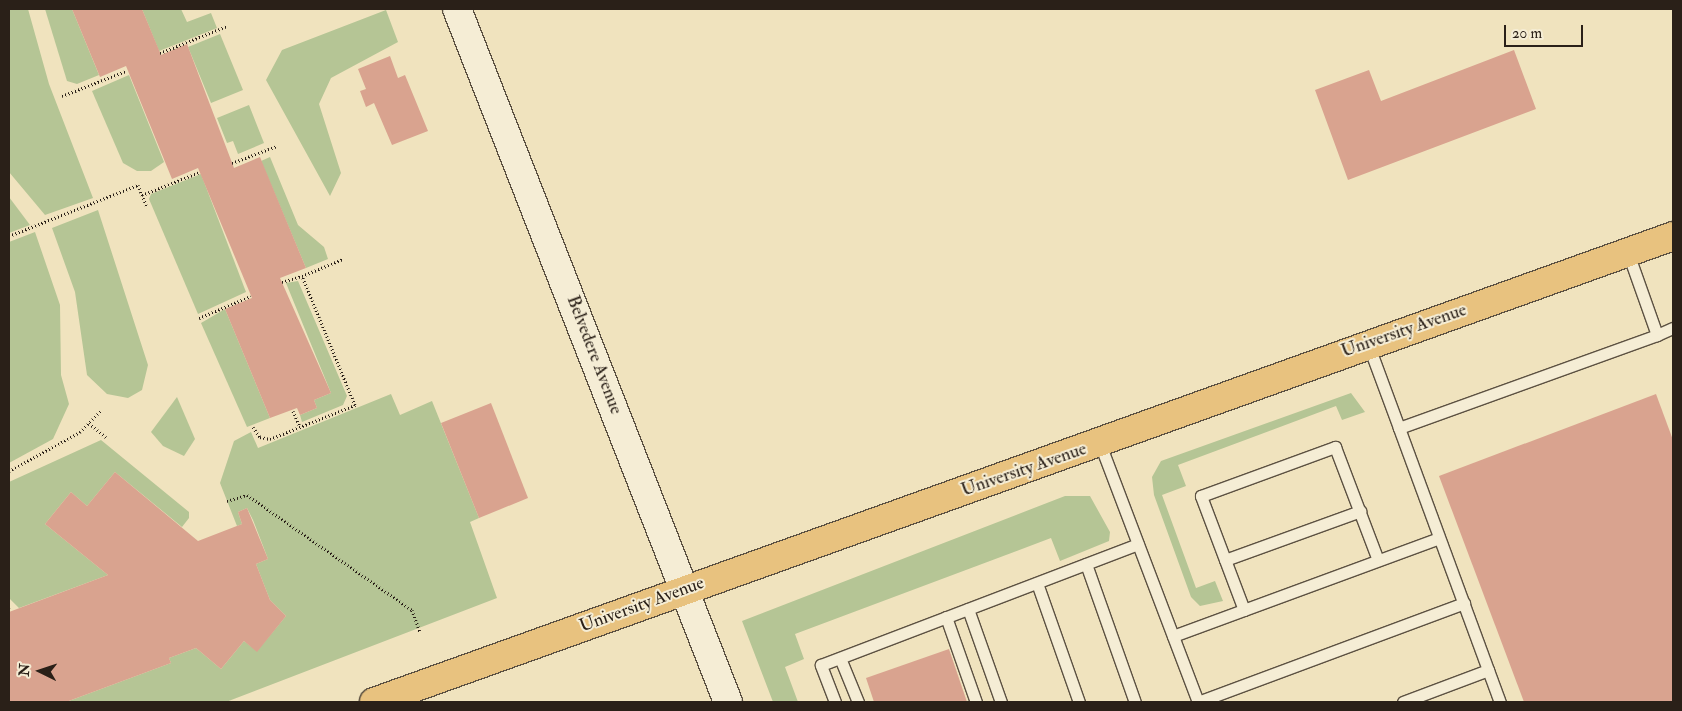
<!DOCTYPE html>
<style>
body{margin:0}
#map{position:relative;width:1682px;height:711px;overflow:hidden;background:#f0e3be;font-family:"IM FELL Double Pica",serif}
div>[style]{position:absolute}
.green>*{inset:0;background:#b5c595}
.building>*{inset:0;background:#d9a38f}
.path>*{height:3px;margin-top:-1.5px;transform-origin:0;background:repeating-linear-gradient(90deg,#2a2018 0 1px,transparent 0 3.5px)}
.roads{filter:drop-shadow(1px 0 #5c5142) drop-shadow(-1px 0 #5c5142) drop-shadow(0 1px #5c5142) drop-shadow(0 -1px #5c5142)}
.service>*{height:11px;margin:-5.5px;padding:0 5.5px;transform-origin:5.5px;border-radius:5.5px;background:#f5edd5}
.secondary>*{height:28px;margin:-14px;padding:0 14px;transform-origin:14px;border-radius:14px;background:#f5edd5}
.primary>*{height:28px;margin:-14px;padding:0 14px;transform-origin:14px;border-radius:14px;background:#e8c27f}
span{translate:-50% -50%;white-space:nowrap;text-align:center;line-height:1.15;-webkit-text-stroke:4px #f5edd5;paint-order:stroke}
.street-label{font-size:18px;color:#2a2018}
.frame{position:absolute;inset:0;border:10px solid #2a2018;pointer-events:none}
.north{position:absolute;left:15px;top:646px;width:50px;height:50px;-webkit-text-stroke:4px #f5edd5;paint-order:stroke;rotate:274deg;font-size:14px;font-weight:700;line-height:20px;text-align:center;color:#2a2018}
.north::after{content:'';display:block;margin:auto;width:18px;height:22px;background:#2a2018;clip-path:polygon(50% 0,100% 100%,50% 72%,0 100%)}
.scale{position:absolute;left:1504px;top:25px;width:79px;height:22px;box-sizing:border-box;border:2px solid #2a2018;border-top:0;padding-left:6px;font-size:15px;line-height:18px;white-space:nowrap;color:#2a2018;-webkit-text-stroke:4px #f5edd5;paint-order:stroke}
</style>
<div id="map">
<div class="green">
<div style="clip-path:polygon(9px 9px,28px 9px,49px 84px,93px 198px,45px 215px,9px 172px)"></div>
<div style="clip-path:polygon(45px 9px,72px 9px,99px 75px,77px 84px,67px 81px)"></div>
<div style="clip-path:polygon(142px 9px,181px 9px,187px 22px,211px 13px,217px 28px,159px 51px)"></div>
<div style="clip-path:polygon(386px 10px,398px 42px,331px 78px,319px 104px,341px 173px,330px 196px,266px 80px,282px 50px)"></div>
<div style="clip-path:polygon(220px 34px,243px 90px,211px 103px,188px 47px)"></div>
<div style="clip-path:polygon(129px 75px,164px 162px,151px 171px,137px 171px,123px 163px,92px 91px)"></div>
<div style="clip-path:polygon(249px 105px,264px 143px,238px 154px,233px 141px,227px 143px,217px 118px)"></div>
<div style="clip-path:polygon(270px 157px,298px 225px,324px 247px,328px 259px,306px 268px,261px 161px)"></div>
<div style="clip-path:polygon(201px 174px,246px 292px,198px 314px,149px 199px,151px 194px)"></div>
<div style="clip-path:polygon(9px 197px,30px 225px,9px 233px)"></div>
<div style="clip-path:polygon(98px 210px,148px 365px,142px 390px,128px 398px,107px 394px,87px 375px,75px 292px,52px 228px)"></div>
<div style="clip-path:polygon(35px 232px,60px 305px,61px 375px,69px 404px,53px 439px,9px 463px,9px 242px)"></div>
<div style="clip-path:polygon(298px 281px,347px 396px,343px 405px,302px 422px,300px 415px,317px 408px,314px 400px,331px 393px,286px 283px)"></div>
<div style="clip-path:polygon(225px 309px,270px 418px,247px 427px,201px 323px)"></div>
<div style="clip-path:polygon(1351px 393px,1365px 412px,1342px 420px,1336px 406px,1178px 465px,1186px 486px,1162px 495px,1196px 588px,1215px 581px,1223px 601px,1200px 606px,1191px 597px,1154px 495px,1152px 477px,1161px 461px)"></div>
<div style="clip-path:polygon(391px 394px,400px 415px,432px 401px,479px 518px,470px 522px,497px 598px,226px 702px,66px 702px,171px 663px,169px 658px,196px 648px,221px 669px,244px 641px,257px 651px,286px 616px,270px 600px,256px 564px,268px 559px,253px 520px,247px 508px,238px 512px,242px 524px,237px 526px,220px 483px,234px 441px,251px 432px,258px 448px)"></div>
<div style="clip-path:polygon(177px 397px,195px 439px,184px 456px,163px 446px,151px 432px)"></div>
<div style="clip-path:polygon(101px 440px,189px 512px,189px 518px,182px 527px,115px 472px,87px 506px,71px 492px,45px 524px,108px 575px,19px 608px,9px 598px,9px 482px)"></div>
<div style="clip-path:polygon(1065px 496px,1090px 496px,1110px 532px,1109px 541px,1060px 561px,1051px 538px,795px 634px,804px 659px,785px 667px,798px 702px,773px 702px,742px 621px)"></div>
</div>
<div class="building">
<div style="clip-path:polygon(72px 9px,142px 9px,161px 55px,187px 44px,234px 168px,260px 157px,306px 268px,280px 278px,331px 393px,314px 400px,317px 408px,300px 415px,297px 408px,270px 418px,225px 309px,252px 298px,198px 168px,172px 179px,126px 66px,100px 77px)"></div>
<div style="clip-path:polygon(1514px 50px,1536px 109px,1348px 180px,1315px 90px,1369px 70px,1381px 101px)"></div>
<div style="clip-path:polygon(390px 56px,398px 78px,405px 75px,428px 131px,392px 145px,374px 103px,366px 107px,360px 91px,366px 89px,358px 69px)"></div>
<div style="clip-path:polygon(1656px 394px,1673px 440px,1673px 702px,1524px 702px,1439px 476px)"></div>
<div style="clip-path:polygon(491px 403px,528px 498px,479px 518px,441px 423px)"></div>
<div style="clip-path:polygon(115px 472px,198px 541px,242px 524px,238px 512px,247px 508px,268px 559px,256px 564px,270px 600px,286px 616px,257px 652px,244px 641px,221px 669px,196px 648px,169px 658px,171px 663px,66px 702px,9px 702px,9px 612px,108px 575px,45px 524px,71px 492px,87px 506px)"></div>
<div style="clip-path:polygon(949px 649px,967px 702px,874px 702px,866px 678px)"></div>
</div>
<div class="path">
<div style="left:160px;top:53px;width:72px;rotate:-21.9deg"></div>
<div style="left:62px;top:96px;width:69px;rotate:-21.3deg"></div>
<div style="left:232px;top:163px;width:48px;rotate:-20.7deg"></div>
<div style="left:142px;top:195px;width:62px;rotate:-21.6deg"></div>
<div style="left:9px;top:236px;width:139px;rotate:-21.6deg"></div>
<div style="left:138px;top:185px;width:24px;rotate:68deg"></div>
<div style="left:282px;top:282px;width:21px;rotate:-17deg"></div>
<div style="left:199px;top:318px;width:56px;rotate:-22.9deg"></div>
<div style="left:293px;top:411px;width:17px;rotate:66deg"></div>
<div style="left:89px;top:423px;width:23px;rotate:40deg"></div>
<div style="left:253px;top:427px;width:12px;rotate:55deg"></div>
<div style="left:260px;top:437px;width:10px;rotate:11deg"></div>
<div style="left:270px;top:439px;width:92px;rotate:-21.8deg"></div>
<div style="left:355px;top:405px;width:139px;rotate:-112.3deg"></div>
<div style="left:302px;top:276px;width:44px;rotate:-22.5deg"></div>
<div style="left:9px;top:471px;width:81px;rotate:-28.8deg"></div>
<div style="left:80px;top:432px;width:30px;rotate:-46deg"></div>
<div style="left:227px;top:501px;width:21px;rotate:-17deg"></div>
<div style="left:247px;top:495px;width:201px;rotate:34.9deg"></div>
<div style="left:412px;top:610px;width:23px;rotate:70deg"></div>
<div style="left:9px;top:609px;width:3px;rotate:45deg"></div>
</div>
<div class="roads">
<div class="service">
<div style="left:1657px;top:335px;width:17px;rotate:-24deg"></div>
<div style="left:1368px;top:344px;width:90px;rotate:69.7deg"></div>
<div style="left:1399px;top:428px;width:274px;rotate:-19.8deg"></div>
<div style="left:1657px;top:335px;width:87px;rotate:-109.5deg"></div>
<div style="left:1399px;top:428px;width:292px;rotate:69.8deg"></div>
<div style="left:1100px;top:444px;width:276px;rotate:69.2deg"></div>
<div style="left:1225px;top:560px;width:144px;rotate:-19.9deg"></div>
<div style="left:1086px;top:564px;width:146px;rotate:70.5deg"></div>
<div style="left:1037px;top:583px;width:126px;rotate:70.6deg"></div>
<div style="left:968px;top:609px;width:99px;rotate:70.5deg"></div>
<div style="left:1244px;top:610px;width:122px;rotate:-110.7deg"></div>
<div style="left:1201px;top:496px;width:143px;rotate:-20.1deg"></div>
<div style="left:1335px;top:447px;width:121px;rotate:69.2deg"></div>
<div style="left:946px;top:617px;width:90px;rotate:70.6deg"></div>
<div style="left:1173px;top:636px;width:283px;rotate:-20.2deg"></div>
<div style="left:840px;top:658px;width:48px;rotate:67.8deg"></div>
<div style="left:835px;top:702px;width:40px;rotate:-111deg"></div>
<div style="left:821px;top:665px;width:339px;rotate:-20.9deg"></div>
<div style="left:1198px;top:702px;width:284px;rotate:-20.4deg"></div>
<div style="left:1403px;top:702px;width:91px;rotate:-20.6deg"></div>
</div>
<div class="secondary">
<div style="left:457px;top:9px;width:744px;rotate:68.64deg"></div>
</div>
<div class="primary">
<div style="left:374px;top:702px;width:1380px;rotate:-19.73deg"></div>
</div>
</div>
<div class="street-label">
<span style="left:1404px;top:331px;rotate:-19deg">University Avenue</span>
<span style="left:594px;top:355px;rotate:69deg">Belvedere Avenue</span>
<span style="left:1024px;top:470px;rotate:-19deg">University Avenue</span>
<span style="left:642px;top:605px;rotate:-20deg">University Avenue</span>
</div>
<div class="frame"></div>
<div class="north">N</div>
<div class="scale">20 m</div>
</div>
